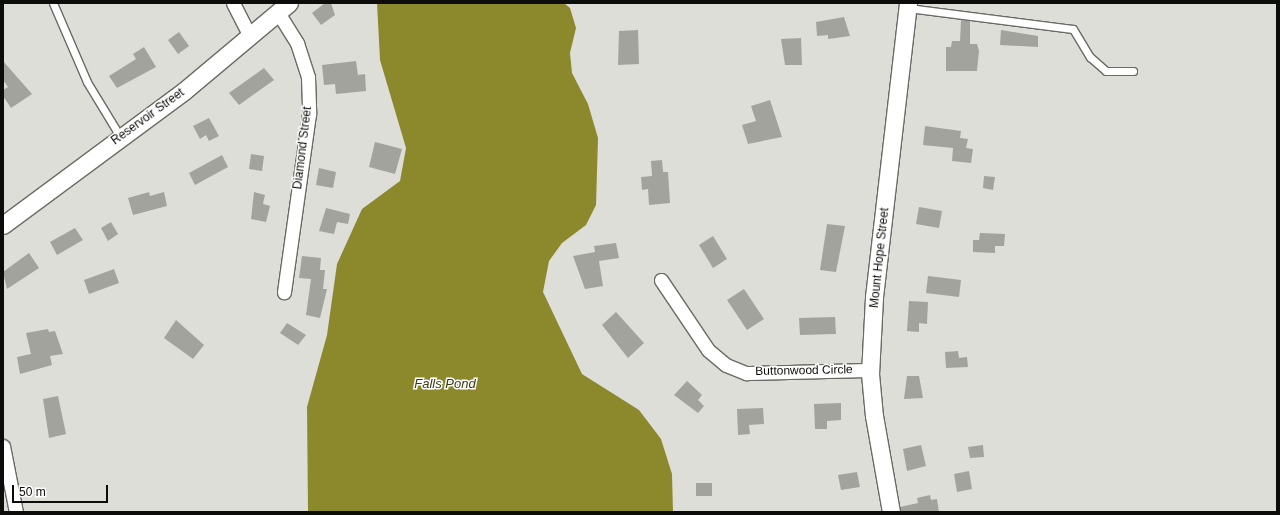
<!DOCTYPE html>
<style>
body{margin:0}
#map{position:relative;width:1280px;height:515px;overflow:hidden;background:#deded9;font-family:Helvetica,sans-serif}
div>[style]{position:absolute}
.water>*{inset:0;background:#8c892d}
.building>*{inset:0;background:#a3a39e}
.roads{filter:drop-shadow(1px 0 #6a6a65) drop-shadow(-1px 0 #6a6a65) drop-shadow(0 1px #6a6a65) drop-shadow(0 -1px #6a6a65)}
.service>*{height:7px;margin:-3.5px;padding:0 3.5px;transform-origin:3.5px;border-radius:3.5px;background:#fff}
.minor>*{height:13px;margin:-6.5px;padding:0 6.5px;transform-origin:6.5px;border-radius:6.5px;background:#fff}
.tertiary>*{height:17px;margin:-8.5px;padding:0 8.5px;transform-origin:8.5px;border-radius:8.5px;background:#fff}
span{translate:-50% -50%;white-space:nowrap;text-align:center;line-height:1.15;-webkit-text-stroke:3px #fff;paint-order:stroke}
.street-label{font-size:12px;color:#0c0c0a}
.water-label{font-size:13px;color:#3a3912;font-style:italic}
.frame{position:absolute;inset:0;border:4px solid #0c0c0a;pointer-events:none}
.scale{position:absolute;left:12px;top:485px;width:96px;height:18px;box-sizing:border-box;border:2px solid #0c0c0a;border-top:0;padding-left:5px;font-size:12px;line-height:14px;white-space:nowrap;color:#0c0c0a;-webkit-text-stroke:3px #fff;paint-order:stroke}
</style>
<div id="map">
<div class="water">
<div style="clip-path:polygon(377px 3px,564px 3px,570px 8px,576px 28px,570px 53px,572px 73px,588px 104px,598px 138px,596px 205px,586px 225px,562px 243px,549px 261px,543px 292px,582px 374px,639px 410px,661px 439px,672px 474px,673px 512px,308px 512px,307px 407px,327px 335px,337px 264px,362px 209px,400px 181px,406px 148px,380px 60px)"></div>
</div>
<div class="building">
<div style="clip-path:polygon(325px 3px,331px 3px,335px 15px,321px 25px,312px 13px)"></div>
<div style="clip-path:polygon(844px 17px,850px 36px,828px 39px,828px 35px,817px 36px,816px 22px)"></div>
<div style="clip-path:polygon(961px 20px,970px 21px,970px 44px,977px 44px,979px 51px,977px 71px,946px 71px,946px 47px,951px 47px,952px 41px,960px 41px)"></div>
<div style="clip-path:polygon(638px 30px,639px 64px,618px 65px,619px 31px)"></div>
<div style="clip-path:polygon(1001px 30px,1038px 36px,1038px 47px,1000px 45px)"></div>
<div style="clip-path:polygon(179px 32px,189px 46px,178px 54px,168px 40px)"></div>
<div style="clip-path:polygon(801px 38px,802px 65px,785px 65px,781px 39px)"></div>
<div style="clip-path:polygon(144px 47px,156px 67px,117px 88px,109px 76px,136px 59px,133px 54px)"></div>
<div style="clip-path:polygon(3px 61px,32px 94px,11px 108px,3px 96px,3px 90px,8px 87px,3px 80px)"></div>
<div style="clip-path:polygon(356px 61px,358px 75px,365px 74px,366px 91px,336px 94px,335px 84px,324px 85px,322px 65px)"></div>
<div style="clip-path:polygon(264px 68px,274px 80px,239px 105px,229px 93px)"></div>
<div style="clip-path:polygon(770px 100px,782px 137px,748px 144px,742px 125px,756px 121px,751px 106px)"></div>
<div style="clip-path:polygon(209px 118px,219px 136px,209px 141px,206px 135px,200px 139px,193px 126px)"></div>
<div style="clip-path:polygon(925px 126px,961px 131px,960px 138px,968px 139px,966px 148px,973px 149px,971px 163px,952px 161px,953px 148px,923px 145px)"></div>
<div style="clip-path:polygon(375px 142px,402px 149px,395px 174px,369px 167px)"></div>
<div style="clip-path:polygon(251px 154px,264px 156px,262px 171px,249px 169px)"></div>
<div style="clip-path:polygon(222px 155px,228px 167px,195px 185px,189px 173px)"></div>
<div style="clip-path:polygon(662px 160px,663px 172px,668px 172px,670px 203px,649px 205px,648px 189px,642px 190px,641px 177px,652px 176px,651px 161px)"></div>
<div style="clip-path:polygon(319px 168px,336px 172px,333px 188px,316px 185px)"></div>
<div style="clip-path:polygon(984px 176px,995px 177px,993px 190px,983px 188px)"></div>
<div style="clip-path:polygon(149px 192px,150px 196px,164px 192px,167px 206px,133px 215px,128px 198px)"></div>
<div style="clip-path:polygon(254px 192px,265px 195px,263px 204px,270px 206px,266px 222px,251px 219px)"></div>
<div style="clip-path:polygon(919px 207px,942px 211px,939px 228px,916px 224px)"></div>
<div style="clip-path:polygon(326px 208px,350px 214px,348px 224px,337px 222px,334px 234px,319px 231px)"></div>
<div style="clip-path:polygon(111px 222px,118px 234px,108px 241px,101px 228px)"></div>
<div style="clip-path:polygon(827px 224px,845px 226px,836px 272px,820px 270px)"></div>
<div style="clip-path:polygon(75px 228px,83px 240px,57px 255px,50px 242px)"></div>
<div style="clip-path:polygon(980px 233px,1005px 234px,1004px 246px,995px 246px,995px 253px,973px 252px,973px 240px,979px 240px)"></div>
<div style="clip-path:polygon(713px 236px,727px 259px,713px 268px,699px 245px)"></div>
<div style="clip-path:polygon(616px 243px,619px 258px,599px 261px,603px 286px,585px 289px,573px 256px,595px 252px,594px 246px)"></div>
<div style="clip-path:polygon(29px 253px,39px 268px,7px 289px,3px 272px)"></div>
<div style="clip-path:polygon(302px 256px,321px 258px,320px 270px,325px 270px,323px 289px,327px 289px,320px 318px,306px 315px,311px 279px,299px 278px)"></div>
<div style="clip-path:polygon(114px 269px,119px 283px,89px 294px,84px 280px)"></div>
<div style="clip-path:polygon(928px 276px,961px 280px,959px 297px,926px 293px)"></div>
<div style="clip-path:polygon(744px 289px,764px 319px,747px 330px,727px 300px)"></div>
<div style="clip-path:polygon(909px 301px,928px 302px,927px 324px,919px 323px,919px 332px,907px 331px)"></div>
<div style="clip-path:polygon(616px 312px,644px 343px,628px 358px,602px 325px)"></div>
<div style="clip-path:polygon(835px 317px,836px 334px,800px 335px,799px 318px)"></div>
<div style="clip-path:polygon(176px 320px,204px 345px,193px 359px,164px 338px)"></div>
<div style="clip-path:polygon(287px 323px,306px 335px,298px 345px,280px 333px)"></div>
<div style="clip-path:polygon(48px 329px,49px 332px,55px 331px,63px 354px,50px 356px,52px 365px,20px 374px,17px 357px,31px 354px,26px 333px)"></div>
<div style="clip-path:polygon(958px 351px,959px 358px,967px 357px,968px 367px,946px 368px,945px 352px)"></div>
<div style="clip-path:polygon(907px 376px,919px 376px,923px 398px,904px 399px)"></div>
<div style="clip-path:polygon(687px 381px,702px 395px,698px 400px,704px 406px,698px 413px,674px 395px)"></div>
<div style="clip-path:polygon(58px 396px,66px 434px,49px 438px,43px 399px)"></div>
<div style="clip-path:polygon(841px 403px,841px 420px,827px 421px,827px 429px,815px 429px,814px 404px)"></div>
<div style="clip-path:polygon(763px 408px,764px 424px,749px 425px,750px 434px,738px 435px,737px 409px)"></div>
<div style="clip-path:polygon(921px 445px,926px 466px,907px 471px,903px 449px)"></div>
<div style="clip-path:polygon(983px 445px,984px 457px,970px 458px,968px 447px)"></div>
<div style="clip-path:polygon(969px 471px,972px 489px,957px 492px,954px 474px)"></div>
<div style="clip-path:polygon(857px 472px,860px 487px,841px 490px,838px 475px)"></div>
<div style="clip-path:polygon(696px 483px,712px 483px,712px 496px,696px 496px)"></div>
<div style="clip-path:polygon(930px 495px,931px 500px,937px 499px,939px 512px,901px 512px,900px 507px,918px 503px,917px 498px)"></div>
</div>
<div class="roads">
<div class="service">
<div style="left:53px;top:3px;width:86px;rotate:66.7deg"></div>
<div style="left:87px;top:82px;width:66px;rotate:58.7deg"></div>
<div style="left:908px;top:8px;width:166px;rotate:7.3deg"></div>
<div style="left:1073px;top:29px;width:33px;rotate:59deg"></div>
<div style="left:1090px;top:57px;width:21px;rotate:41deg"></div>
<div style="left:1106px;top:71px;width:27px"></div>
</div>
<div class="minor">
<div style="left:233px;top:3px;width:36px;rotate:63deg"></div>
<div style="left:277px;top:11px;width:38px;rotate:58deg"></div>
<div style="left:297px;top:43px;width:36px;rotate:72deg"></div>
<div style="left:308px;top:77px;width:37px;rotate:88deg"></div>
<div style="left:309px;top:114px;width:180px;rotate:98deg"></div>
<div style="left:661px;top:280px;width:84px;rotate:56.1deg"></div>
<div style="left:708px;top:350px;width:23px;rotate:40deg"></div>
<div style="left:726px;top:365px;width:22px;rotate:22deg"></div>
<div style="left:746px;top:373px;width:124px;rotate:-1.4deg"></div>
<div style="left:3px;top:446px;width:67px;rotate:78.9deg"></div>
</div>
<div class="tertiary">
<div style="left:3px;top:225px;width:225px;rotate:-36.5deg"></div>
<div style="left:184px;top:91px;width:137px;rotate:-40deg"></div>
<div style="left:891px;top:512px;width:97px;rotate:-100deg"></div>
<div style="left:874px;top:416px;width:42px;rotate:-95.4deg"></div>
<div style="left:870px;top:374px;width:77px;rotate:-87deg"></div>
<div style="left:874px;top:297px;width:296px;rotate:-83.4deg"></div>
</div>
</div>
<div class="street-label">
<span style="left:148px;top:117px;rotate:-36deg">Reservoir Street</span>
<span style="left:303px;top:148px;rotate:-83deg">Diamond Street</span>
<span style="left:880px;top:258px;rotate:-84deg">Mount Hope Street</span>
<span style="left:804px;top:371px;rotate:-1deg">Buttonwood Circle</span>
</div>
<div class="water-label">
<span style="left:445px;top:384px">Falls Pond</span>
</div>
<div class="frame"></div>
<div class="scale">50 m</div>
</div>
